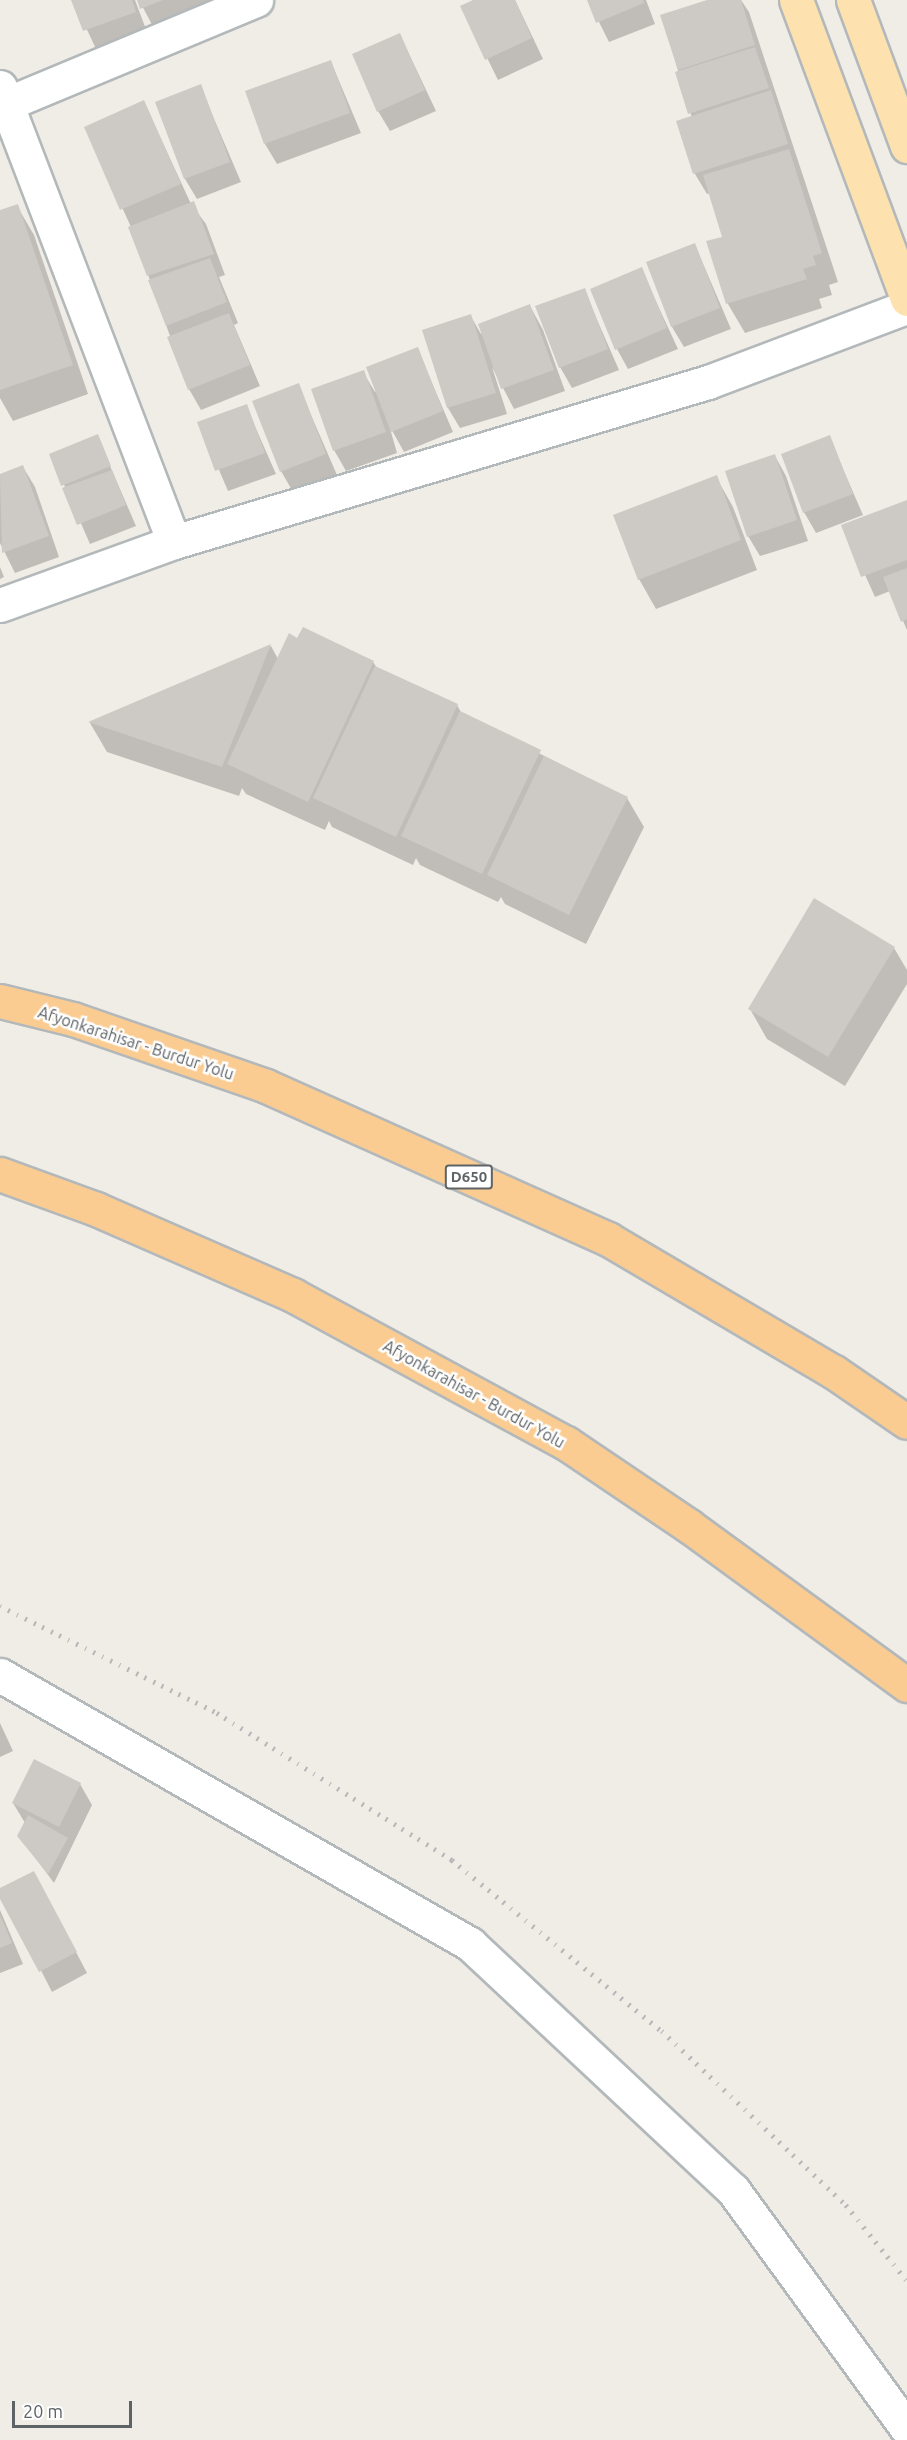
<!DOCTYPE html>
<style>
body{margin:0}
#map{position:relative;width:907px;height:2440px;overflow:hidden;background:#f0ece6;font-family:Ubuntu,sans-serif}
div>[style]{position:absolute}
.shadow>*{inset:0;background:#0003}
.building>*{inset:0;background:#cdc9c5}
.roads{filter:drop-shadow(2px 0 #b3b8ba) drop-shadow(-2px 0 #b3b8ba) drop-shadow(0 2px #b3b8ba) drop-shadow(0 -2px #b3b8ba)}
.minor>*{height:33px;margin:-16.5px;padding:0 16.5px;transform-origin:16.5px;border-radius:16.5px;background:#fff}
.major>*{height:33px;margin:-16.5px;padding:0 16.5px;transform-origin:16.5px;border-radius:16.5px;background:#fde1ae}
.highway>*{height:33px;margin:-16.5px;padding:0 16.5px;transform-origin:16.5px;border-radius:16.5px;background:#fbcc92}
.rail>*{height:4.5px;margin-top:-2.25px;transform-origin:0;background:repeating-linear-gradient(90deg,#b4b5b6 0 1.5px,transparent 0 9.5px)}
span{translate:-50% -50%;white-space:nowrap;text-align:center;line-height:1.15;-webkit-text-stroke:5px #fff;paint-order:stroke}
.shield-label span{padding:2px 4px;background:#fff;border:2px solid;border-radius:4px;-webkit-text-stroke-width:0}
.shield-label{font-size:15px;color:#5e6366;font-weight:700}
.street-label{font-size:16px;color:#5e6366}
.scale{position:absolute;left:12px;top:2401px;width:120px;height:27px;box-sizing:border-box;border:3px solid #5e6366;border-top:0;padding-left:8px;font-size:18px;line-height:21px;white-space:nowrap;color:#5e6366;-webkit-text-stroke:4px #fff;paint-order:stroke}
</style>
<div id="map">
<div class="shadow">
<div style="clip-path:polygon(73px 0,135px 0,147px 32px,97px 51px)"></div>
<div style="clip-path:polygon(139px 0,247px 0,159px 38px)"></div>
<div style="clip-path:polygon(477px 0,515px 0,543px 59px,498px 80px,462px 7px)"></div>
<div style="clip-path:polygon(588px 0,646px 0,655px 24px,609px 42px)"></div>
<div style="clip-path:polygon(711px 0,741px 0,749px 12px,838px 282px,829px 285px,832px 295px,819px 299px,822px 308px,745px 333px,728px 304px,708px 242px,724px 237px,710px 193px,707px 194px,695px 174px,678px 122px,692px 118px,662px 16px)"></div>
<div style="clip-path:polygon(400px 35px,436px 111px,390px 131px,378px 111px)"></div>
<div style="clip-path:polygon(331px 62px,361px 133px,277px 164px,265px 144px)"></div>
<div style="clip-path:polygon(200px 86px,241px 182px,197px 199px,185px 179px,157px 103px)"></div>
<div style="clip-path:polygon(144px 102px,191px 204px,206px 224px,225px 275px,219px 277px,238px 323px,234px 325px,260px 386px,201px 410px,189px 389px,131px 227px,86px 128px)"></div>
<div style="clip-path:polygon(17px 206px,34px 235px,88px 394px,13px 421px,0 398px,0 211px)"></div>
<div style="clip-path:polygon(695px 245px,731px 329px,684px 347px,672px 327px)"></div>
<div style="clip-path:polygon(641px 269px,678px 349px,628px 369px,617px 349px)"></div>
<div style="clip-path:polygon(584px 290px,619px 370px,572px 388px,560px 367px)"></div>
<div style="clip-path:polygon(530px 306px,543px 330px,565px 391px,514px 409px,492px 367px,507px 414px,460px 428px,448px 408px,424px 331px,470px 315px,481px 334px)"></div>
<div style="clip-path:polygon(417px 348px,453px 432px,404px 452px,389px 425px,397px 453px,346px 471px,334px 450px,363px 372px,375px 392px)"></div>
<div style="clip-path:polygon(298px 385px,337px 475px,293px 492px,281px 471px)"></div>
<div style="clip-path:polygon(246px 406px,276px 474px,228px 491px,199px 423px)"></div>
<div style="clip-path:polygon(97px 436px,136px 526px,90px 544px,51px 455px)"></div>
<div style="clip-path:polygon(829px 437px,863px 515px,816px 533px,804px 512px)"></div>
<div style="clip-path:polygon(775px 456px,786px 476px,808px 541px,760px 556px,748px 536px)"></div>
<div style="clip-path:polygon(23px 467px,35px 487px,59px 557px,15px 573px,0 543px,0 475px)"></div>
<div style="clip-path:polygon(716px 477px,733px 507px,757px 570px,656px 609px,639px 579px)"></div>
<div style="clip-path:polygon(907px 502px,907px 630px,890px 591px,875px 597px,843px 526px)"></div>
<div style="clip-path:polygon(0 567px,4px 577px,0 579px)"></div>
<div style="clip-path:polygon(298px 639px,373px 662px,377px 668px,457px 705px,462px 714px,627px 798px,644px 827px,586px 944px,505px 904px,501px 897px,498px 902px,420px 865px,416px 858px,413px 865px,332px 827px,329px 821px,325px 830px,246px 794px,242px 788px,239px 796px,107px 752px,90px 723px,271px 646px,278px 659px)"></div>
<div style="clip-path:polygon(894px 948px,907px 970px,907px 984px,845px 1086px,767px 1039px,750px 1009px)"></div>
<div style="clip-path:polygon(0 1723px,13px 1751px,0 1757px)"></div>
<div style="clip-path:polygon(80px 1784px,92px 1805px,54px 1883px,19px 1836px,25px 1823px,13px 1803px)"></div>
<div style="clip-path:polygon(0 1890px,45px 1893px,87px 1973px,52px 1992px)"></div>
<div style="clip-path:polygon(0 1910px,23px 1964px,0 1973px)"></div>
</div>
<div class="building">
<div style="clip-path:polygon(71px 0,132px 0,136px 12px,83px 31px)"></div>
<div style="clip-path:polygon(137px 0,163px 0,140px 9px)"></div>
<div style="clip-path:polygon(473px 0,515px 0,532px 38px,485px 60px,460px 6px)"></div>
<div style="clip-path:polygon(587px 0,643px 0,644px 3px,596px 23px)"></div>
<div style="clip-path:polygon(707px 0,741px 0,755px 45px,678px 70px,660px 15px)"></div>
<div style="clip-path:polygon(400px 33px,425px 90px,377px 112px,352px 54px)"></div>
<div style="clip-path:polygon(755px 47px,769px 88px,688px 114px,675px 72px)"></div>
<div style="clip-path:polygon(331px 60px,350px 113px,264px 144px,245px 91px)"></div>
<div style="clip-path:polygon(201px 84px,230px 162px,184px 179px,155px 102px)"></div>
<div style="clip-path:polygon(771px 90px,788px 144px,693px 174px,676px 121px)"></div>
<div style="clip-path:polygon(144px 100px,181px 184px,120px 210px,84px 127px)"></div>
<div style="clip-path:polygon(789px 149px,822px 253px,813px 256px,816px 265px,803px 269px,807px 279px,726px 304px,706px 241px,722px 237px,703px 175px)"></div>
<div style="clip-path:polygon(194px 201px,214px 254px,147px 276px,128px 227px)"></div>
<div style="clip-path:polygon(18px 204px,73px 365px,0 390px,0 210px)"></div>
<div style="clip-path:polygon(695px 243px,720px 308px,671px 327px,646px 262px)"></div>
<div style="clip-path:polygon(210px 258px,227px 302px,166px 326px,148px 280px)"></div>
<div style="clip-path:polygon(642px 267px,667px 328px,615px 350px,590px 289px)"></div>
<div style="clip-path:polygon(585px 288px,608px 349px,559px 368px,535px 306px)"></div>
<div style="clip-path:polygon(530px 304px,554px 370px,501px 389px,478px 324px)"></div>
<div style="clip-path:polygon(229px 313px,250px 365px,188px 390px,167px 337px)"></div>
<div style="clip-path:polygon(471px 314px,496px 393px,447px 408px,422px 330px)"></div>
<div style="clip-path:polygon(418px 347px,443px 411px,391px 432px,366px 367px)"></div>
<div style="clip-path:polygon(364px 370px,386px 432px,333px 451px,311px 389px)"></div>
<div style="clip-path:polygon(299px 383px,326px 454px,280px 472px,252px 401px)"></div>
<div style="clip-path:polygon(247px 404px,265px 453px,215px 471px,197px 422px)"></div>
<div style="clip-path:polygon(98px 434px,111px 466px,61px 486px,49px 454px)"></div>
<div style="clip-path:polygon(830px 435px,853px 494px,803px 513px,781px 454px)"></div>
<div style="clip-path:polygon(775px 454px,797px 520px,747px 537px,725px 471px)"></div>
<div style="clip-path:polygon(23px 465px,49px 536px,2px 553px,0 474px)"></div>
<div style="clip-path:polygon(112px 470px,126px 505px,77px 525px,62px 488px)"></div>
<div style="clip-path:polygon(717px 475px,741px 540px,638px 580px,613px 515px)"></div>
<div style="clip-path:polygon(907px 500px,907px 560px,861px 577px,841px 525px)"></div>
<div style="clip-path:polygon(907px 568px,907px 619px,901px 622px,883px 577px)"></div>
<div style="clip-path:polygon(303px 627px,374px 661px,308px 802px,227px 764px,289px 633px,297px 638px)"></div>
<div style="clip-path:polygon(271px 644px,222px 767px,88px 722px)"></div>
<div style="clip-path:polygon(375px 666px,458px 704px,396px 837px,313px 798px)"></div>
<div style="clip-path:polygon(460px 711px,541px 750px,482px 874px,401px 836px)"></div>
<div style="clip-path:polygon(544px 756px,628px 797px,569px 915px,487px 875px)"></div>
<div style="clip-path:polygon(814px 898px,895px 947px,828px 1057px,748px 1009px)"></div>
<div style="clip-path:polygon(34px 1759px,81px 1783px,59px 1827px,12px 1803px)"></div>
<div style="clip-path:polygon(28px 1815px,68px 1838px,48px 1874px,17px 1836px)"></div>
<div style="clip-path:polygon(34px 1871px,77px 1952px,39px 1972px,0 1899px,0 1888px)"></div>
<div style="clip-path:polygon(0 1915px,12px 1943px,0 1948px)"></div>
</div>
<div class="roads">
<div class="minor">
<div style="left:0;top:87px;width:487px;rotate:69.1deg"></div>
<div style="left:6px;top:104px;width:271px;rotate:-22.6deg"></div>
<div style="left:0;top:605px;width:185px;rotate:-19.9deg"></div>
<div style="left:174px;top:542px;width:557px;rotate:-16.68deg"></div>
<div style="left:708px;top:382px;width:213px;rotate:-20.7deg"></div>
<div style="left:0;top:1675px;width:542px;rotate:29.78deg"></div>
<div style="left:470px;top:1944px;width:360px;rotate:43.1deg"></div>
<div style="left:733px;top:2190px;width:296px;rotate:53.9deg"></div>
</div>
<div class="major">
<div style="left:796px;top:0;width:319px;rotate:69.6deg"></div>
<div style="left:853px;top:0;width:156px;rotate:69.7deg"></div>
</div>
<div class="highway">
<div style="left:0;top:1001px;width:75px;rotate:13.9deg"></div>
<div style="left:73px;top:1019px;width:204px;rotate:19.1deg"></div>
<div style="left:266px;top:1086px;width:375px;rotate:24.1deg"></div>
<div style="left:608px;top:1239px;width:262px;rotate:30.5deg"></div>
<div style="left:834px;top:1372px;width:88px;rotate:34.4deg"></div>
<div style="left:0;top:1174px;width:102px;rotate:20deg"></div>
<div style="left:96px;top:1209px;width:215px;rotate:23.6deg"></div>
<div style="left:293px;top:1295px;width:311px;rotate:28.5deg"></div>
<div style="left:566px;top:1443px;width:148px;rotate:34deg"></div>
<div style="left:689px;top:1526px;width:270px;rotate:36.1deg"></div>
</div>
</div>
<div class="rail">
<div style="left:0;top:1606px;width:242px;rotate:26.2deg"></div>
<div style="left:217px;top:1713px;width:277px;rotate:32deg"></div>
<div style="left:452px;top:1860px;width:271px;rotate:39.2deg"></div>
<div style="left:662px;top:2031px;width:253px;rotate:43.4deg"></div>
<div style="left:846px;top:2205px;width:97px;rotate:51.2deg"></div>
</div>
<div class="shield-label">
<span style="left:469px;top:1177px">D650</span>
</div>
<div class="street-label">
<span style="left:136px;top:1043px;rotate:18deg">Afyonkarahisar - Burdur Yolu</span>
<span style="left:474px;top:1394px;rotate:29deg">Afyonkarahisar - Burdur Yolu</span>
</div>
<div class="scale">20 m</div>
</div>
